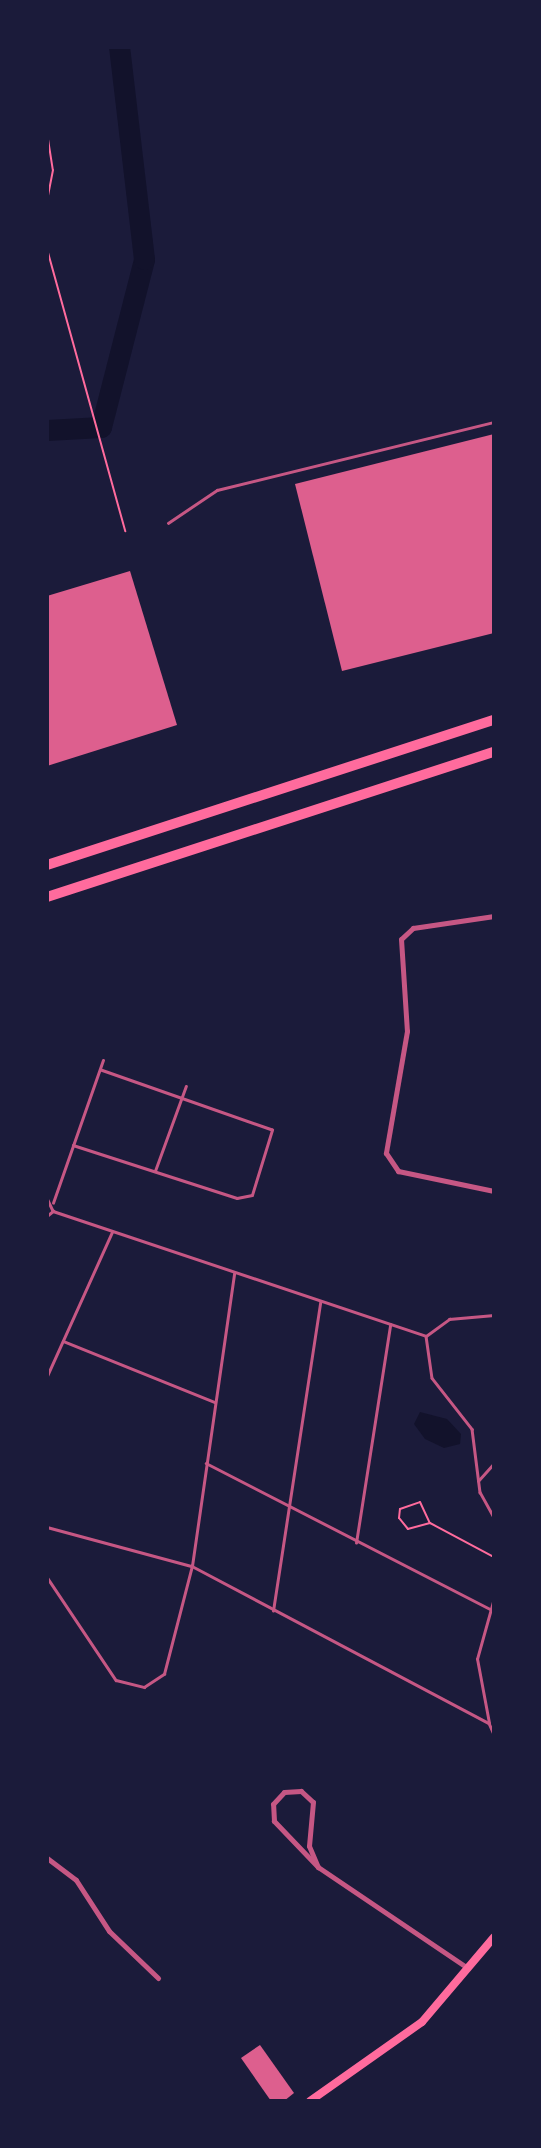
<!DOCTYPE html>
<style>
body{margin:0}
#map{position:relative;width:541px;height:2148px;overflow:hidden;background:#1b1b3a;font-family:Lora,serif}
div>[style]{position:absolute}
.water>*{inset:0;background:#12122b}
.river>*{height:21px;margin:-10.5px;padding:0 10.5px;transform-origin:10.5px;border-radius:10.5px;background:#12122b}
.building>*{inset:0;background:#dd5f8e}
.path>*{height:2px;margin:-1px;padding:0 1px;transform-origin:1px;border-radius:1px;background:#ff6b9d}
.service>*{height:2.5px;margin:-1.25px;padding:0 1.25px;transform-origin:1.25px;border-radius:1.25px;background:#c65784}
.minor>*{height:5px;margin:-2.5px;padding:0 2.5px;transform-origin:2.5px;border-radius:2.5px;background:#c65784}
.secondary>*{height:8px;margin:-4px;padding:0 4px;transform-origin:4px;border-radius:4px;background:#ff6b9d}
.motorway>*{height:10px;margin:-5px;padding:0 5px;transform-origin:5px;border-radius:5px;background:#ff6b9d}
span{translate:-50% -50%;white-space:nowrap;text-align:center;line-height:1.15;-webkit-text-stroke:7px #1b1b3a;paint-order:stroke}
.frame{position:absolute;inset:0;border:49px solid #1b1b3a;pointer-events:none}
</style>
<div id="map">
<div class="water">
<div style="clip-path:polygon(420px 1412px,447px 1419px,461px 1434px,460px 1444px,444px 1448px,425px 1439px,414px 1424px)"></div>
</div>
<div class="river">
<div style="left:47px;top:430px;width:54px;rotate:-3.2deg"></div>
<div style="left:101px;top:427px;width:173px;rotate:-75.6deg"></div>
<div style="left:144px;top:259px;width:213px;rotate:-96.7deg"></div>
</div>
<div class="building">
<div style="clip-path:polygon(494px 434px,494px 633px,342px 671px,295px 484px)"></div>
<div style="clip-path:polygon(130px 571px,177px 725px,47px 766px,47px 596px)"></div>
<div style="clip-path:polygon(260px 2045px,294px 2093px,284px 2101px,271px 2101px,241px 2058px)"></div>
</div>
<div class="path">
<div style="left:47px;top:133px;width:37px;rotate:81deg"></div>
<div style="left:53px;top:170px;width:31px;rotate:101deg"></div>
<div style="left:47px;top:249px;width:293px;rotate:74.5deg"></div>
<div style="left:430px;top:1523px;width:23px;rotate:165deg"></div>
<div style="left:408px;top:1529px;width:14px;rotate:-129deg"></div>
<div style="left:399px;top:1518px;width:9px;rotate:-84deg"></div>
<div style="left:400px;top:1509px;width:21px;rotate:-19deg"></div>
<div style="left:420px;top:1502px;width:23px;rotate:65deg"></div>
<div style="left:430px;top:1523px;width:72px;rotate:28deg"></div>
</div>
<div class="service">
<div style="left:168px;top:523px;width:59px;rotate:-34deg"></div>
<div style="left:217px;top:490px;width:285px;rotate:-13.8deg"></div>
<div style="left:73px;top:1145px;width:172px;rotate:17.9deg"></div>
<div style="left:237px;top:1198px;width:15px;rotate:-11deg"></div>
<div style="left:252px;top:1195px;width:68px;rotate:-72.9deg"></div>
<div style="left:272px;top:1130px;width:181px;rotate:-160.7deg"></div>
<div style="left:155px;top:1171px;width:90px;rotate:-70deg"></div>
<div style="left:47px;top:1198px;width:14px;rotate:65deg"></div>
<div style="left:53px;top:1203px;width:151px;rotate:-70.7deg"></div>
<div style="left:53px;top:1211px;width:393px;rotate:18.5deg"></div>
<div style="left:47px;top:1216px;width:8px;rotate:-40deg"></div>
<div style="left:426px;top:1336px;width:42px;rotate:81.9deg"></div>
<div style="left:432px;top:1378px;width:65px;rotate:51.9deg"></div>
<div style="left:472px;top:1429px;width:64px;rotate:82.8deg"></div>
<div style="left:480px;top:1492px;width:29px;rotate:61deg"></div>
<div style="left:426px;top:1336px;width:29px;rotate:-36deg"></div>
<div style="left:449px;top:1319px;width:45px;rotate:-5.1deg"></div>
<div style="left:63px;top:1341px;width:164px;rotate:21.9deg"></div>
<div style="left:47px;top:1376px;width:158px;rotate:-65.7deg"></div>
<div style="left:206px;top:1463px;width:319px;rotate:27.2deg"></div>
<div style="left:478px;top:1481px;width:24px;rotate:-48deg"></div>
<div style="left:47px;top:1527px;width:150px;rotate:15.1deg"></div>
<div style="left:192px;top:1566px;width:336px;rotate:27.9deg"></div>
<div style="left:489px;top:1723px;width:12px;rotate:66deg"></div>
<div style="left:356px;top:1543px;width:221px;rotate:-81.1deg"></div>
<div style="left:47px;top:1577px;width:124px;rotate:56.2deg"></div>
<div style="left:116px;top:1680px;width:29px;rotate:14deg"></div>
<div style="left:144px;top:1687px;width:24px;rotate:-33deg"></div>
<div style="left:164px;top:1674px;width:112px;rotate:-75.5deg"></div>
<div style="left:192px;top:1566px;width:295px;rotate:-81.8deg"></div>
<div style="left:273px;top:1611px;width:312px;rotate:-81.3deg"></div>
<div style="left:489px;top:1723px;width:65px;rotate:-100.6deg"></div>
<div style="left:477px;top:1659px;width:63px;rotate:-74.4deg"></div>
</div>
<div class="minor">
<div style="left:494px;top:916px;width:82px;rotate:171.6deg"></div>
<div style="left:413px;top:928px;width:16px;rotate:137deg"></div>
<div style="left:401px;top:939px;width:92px;rotate:86.3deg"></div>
<div style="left:407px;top:1031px;width:124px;rotate:99.8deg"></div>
<div style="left:386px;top:1153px;width:22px;rotate:56deg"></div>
<div style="left:398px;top:1171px;width:98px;rotate:11.8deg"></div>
<div style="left:47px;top:1858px;width:36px;rotate:37deg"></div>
<div style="left:76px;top:1880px;width:61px;rotate:57.1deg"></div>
<div style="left:109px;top:1931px;width:68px;rotate:43.8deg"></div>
<div style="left:318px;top:1867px;width:64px;rotate:-133.7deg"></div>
<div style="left:274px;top:1821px;width:17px;rotate:-93deg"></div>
<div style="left:273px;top:1804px;width:16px;rotate:-47deg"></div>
<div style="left:284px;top:1792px;width:17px;rotate:-3deg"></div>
<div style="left:301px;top:1791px;width:16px;rotate:43deg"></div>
<div style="left:313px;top:1802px;width:44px;rotate:95.2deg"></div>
<div style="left:309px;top:1846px;width:23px;rotate:67deg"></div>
<div style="left:318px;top:1867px;width:181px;rotate:34deg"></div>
</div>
<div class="secondary">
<div style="left:310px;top:2101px;width:137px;rotate:-35.2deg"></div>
<div style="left:422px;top:2022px;width:111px;rotate:-49.7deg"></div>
</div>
<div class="motorway">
<div style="left:47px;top:865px;width:470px;rotate:-18deg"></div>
<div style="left:47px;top:897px;width:470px;rotate:-18deg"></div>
</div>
<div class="frame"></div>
</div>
